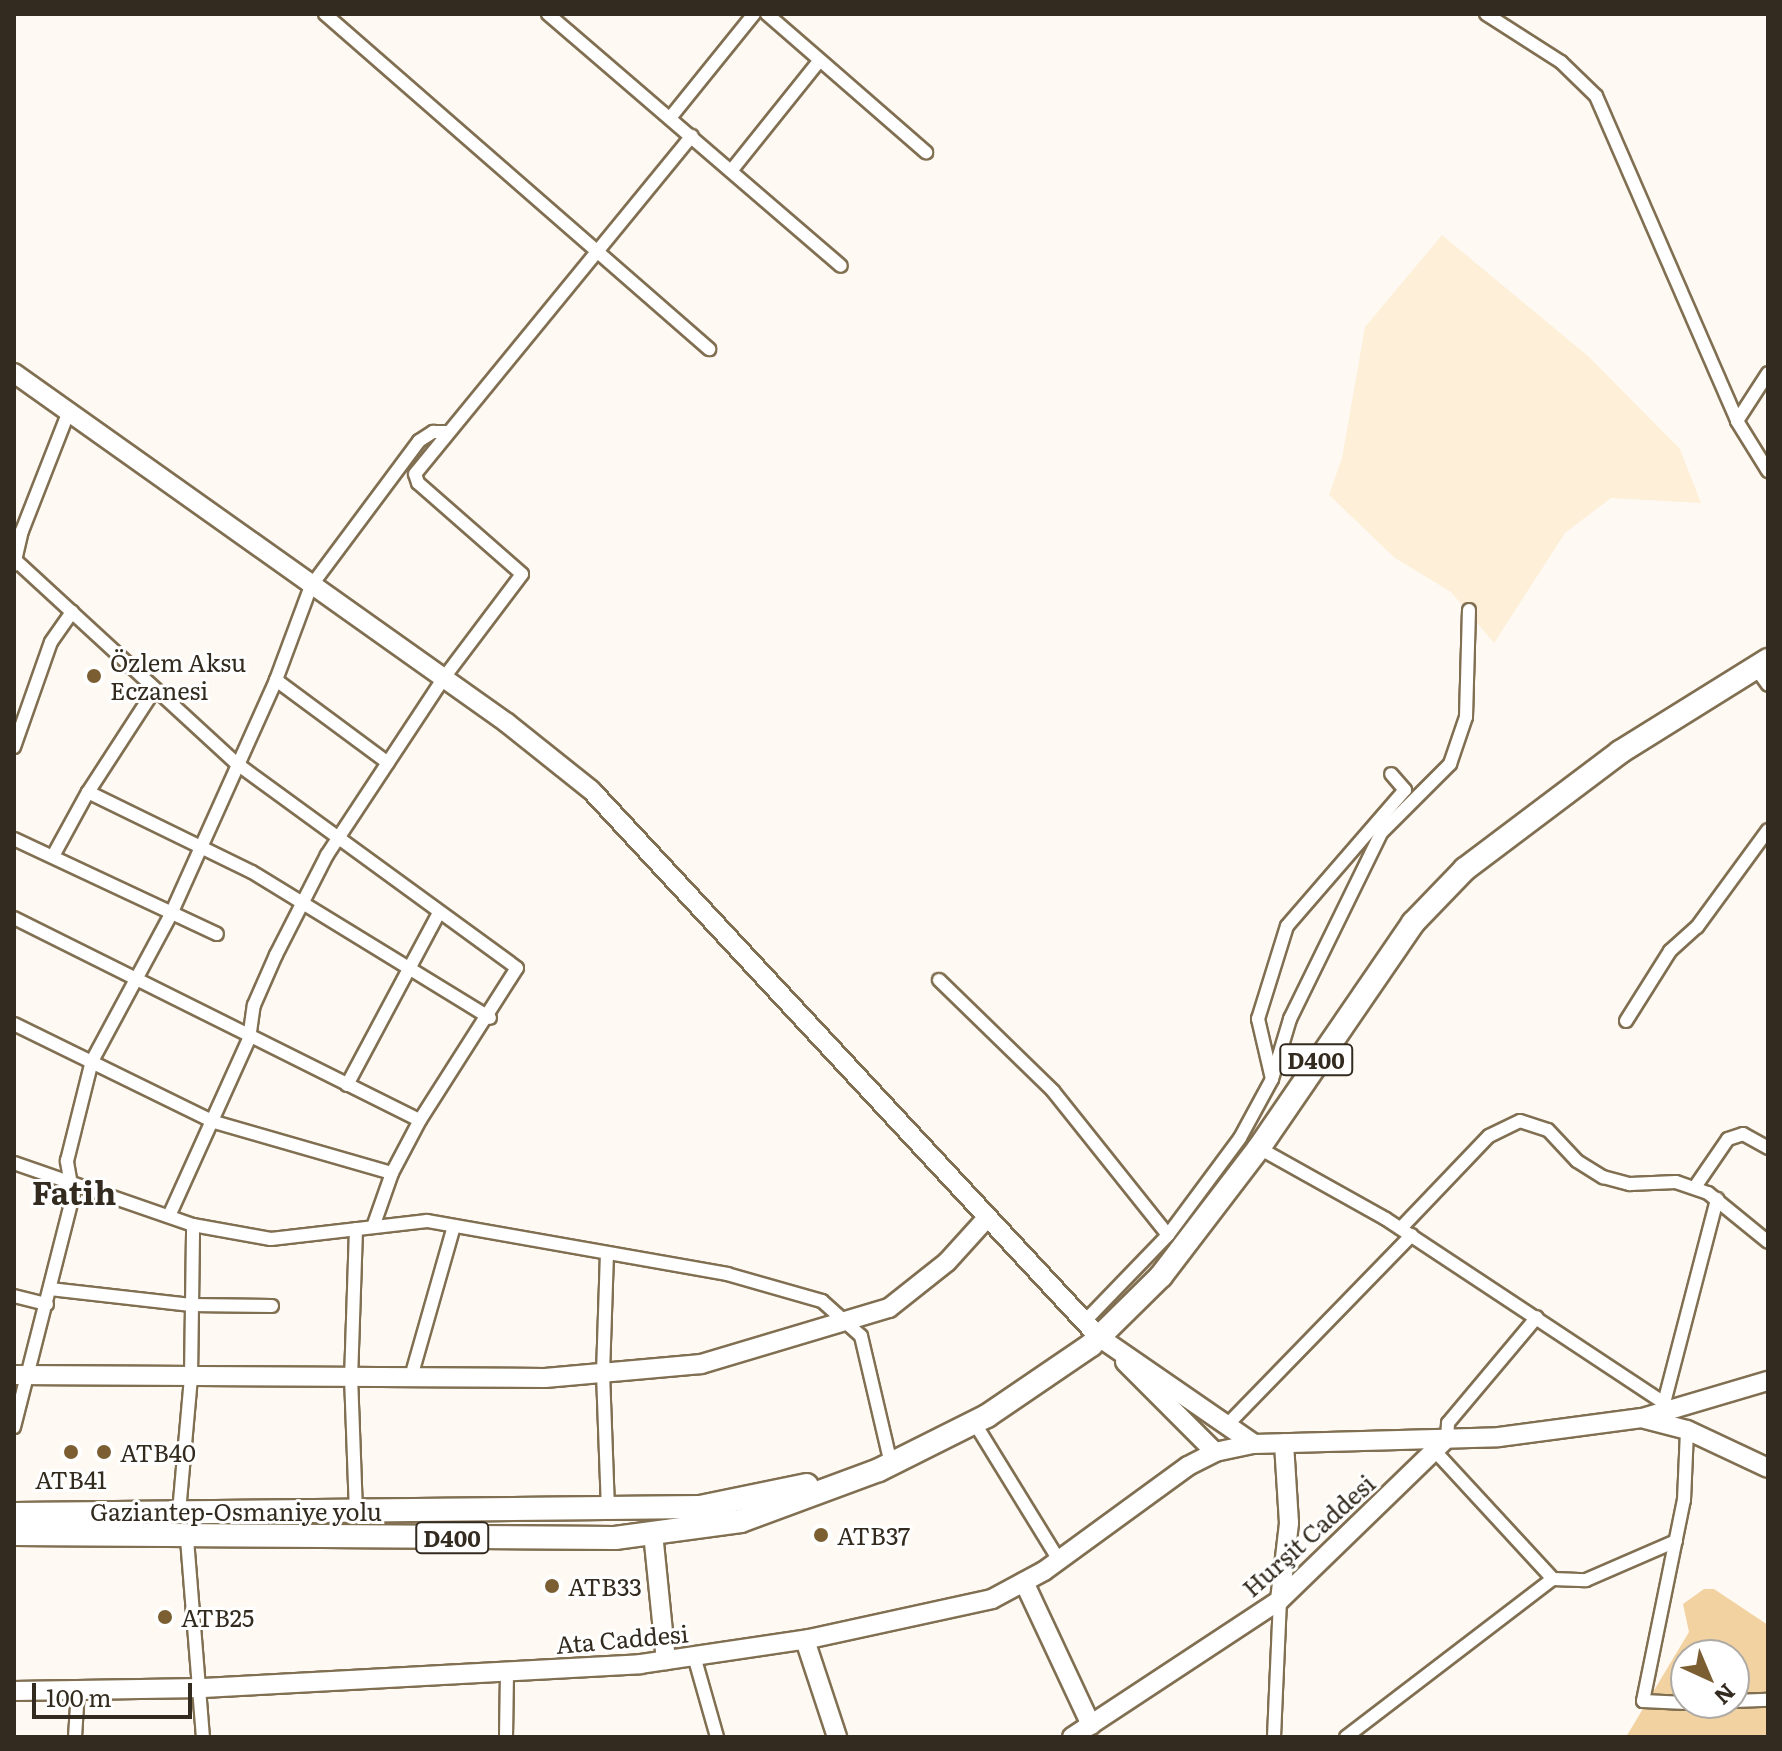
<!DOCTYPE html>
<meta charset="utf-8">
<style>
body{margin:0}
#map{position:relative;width:1782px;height:1751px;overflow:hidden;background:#fefaf3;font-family:Literata,serif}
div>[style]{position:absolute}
.built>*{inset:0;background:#feefd8}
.green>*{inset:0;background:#f2d2a0}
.roads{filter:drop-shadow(2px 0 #816f52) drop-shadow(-2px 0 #816f52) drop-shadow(0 2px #816f52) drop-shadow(0 -2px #816f52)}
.street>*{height:12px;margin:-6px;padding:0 6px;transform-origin:6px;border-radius:6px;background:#fff}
.secondary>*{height:18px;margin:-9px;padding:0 9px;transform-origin:9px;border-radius:9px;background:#fff}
.highway>*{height:22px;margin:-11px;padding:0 11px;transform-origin:11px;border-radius:11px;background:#fff}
.dots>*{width:22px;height:22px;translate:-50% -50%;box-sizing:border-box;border:4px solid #fff;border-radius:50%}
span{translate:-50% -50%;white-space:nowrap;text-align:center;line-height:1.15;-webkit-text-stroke:6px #fff;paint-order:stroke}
.shield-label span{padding:2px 6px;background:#fff;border:2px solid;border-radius:6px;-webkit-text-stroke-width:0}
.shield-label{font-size:22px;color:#332b1f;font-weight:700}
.poi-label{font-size:24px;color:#332b1f}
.left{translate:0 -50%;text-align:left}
.street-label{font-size:24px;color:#332b1f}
.district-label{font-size:32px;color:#332b1f;font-weight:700}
.frame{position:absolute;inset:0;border:16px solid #332b1f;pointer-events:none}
.north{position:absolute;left:1670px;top:1639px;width:80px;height:80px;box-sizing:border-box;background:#fff;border:2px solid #adaaa5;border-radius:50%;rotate:136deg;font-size:22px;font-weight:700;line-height:32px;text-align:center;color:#332b1f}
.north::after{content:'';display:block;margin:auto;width:28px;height:36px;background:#7b5f32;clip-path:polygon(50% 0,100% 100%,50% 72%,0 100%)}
.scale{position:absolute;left:32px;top:1683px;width:160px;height:36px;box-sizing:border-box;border:4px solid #332b1f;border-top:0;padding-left:10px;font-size:24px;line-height:28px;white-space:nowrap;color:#332b1f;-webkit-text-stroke:6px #fff;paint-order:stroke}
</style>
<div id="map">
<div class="built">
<div style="clip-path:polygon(1442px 235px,1589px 357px,1680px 449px,1701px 503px,1611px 498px,1565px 533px,1494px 643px,1451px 592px,1395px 558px,1329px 495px,1342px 458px,1365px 327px)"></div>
</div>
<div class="green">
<div style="clip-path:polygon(evenodd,1704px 1589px,1714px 1589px,1768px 1625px,1768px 1737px,1626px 1737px,1689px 1632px,1683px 1604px,1704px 1589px,1686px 1655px,1734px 1655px,1734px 1703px,1686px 1703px,1686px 1655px)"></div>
</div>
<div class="roads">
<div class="street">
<div style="left:325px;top:14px;width:510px;rotate:41.1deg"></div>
<div style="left:548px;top:14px;width:386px;rotate:40.7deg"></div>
<div style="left:767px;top:14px;width:211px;rotate:41deg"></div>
<div style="left:1486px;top:14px;width:89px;rotate:32.6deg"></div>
<div style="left:1561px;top:62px;width:49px;rotate:44.2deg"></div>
<div style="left:1596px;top:96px;width:354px;rotate:66.5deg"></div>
<div style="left:1737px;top:421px;width:59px;rotate:58.2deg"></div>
<div style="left:670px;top:118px;width:134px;rotate:-51.1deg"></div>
<div style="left:731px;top:171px;width:141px;rotate:-51.3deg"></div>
<div style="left:1737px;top:421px;width:57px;rotate:-57.1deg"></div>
<div style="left:14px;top:565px;width:35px;rotate:-77deg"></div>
<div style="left:22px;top:531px;width:129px;rotate:-68.6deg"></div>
<div style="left:1755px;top:667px;width:22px;rotate:54deg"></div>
<div style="left:276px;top:680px;width:139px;rotate:36.5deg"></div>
<div style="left:155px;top:689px;width:123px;rotate:123deg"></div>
<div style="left:88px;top:792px;width:182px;rotate:26deg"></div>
<div style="left:252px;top:872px;width:279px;rotate:31.5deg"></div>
<div style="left:14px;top:747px;width:111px;rotate:-70.6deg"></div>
<div style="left:51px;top:642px;width:37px;rotate:-55deg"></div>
<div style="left:14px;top:839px;width:224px;rotate:25.1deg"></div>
<div style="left:53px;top:856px;width:73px;rotate:-61.3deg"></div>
<div style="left:14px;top:918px;width:453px;rotate:26.5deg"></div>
<div style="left:420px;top:1120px;width:180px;rotate:-57.5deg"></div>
<div style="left:517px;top:968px;width:348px;rotate:-143.9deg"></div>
<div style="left:236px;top:763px;width:300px;rotate:-137.4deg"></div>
<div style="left:939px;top:980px;width:159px;rotate:44.2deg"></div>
<div style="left:1053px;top:1091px;width:184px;rotate:51.4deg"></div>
<div style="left:1168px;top:1235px;width:121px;rotate:-53.4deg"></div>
<div style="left:1240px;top:1138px;width:67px;rotate:-61.5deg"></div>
<div style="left:1272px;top:1079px;width:63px;rotate:-73.3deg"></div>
<div style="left:1290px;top:1019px;width:207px;rotate:-63.9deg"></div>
<div style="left:1381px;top:833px;width:98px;rotate:-45deg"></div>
<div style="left:1450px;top:764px;width:50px;rotate:-71.2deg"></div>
<div style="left:1466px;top:717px;width:107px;rotate:-88.4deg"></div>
<div style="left:1626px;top:1021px;width:83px;rotate:-57.8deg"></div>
<div style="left:1670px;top:951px;width:36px;rotate:-42deg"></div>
<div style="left:1697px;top:927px;width:120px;rotate:-53.8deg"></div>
<div style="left:14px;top:1024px;width:223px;rotate:26.1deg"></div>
<div style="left:214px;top:1122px;width:185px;rotate:16deg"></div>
<div style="left:1272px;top:1079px;width:62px;rotate:-103.1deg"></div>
<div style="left:1258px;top:1019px;width:97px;rotate:-72.7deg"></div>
<div style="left:1287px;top:926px;width:180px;rotate:-49.1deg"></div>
<div style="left:1405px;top:790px;width:21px;rotate:-131deg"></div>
<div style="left:347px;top:1085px;width:195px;rotate:-61.9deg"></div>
<div style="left:1259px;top:1148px;width:145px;rotate:29.2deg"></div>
<div style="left:1386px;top:1219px;width:346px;rotate:33.5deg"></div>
<div style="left:14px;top:1163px;width:189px;rotate:19.1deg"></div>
<div style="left:193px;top:1225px;width:79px;rotate:10.2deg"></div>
<div style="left:271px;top:1239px;width:157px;rotate:-6.6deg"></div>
<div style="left:427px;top:1221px;width:305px;rotate:10deg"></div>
<div style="left:727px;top:1274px;width:99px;rotate:15.9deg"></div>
<div style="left:822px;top:1301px;width:52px;rotate:41.9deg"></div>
<div style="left:861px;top:1336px;width:131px;rotate:76.8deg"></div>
<div style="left:1695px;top:1187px;width:58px;rotate:-55.5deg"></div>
<div style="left:1728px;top:1139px;width:16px;rotate:-18deg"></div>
<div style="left:1743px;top:1134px;width:29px;rotate:29deg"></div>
<div style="left:169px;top:1216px;width:194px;rotate:-65.7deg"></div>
<div style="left:249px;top:1039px;width:34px;rotate:-82deg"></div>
<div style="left:254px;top:1005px;width:55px;rotate:-66.3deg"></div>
<div style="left:276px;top:955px;width:112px;rotate:-63deg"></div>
<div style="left:327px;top:855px;width:211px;rotate:-56.6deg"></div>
<div style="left:443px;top:679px;width:131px;rotate:-53deg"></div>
<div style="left:522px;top:574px;width:138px;rotate:-138.8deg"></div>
<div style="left:418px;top:483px;width:9px;rotate:-108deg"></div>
<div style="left:415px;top:474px;width:437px;rotate:-50.7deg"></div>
<div style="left:373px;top:1227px;width:57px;rotate:-70.6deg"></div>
<div style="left:392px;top:1173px;width:60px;rotate:-62.2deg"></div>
<div style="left:1401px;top:1228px;width:127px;rotate:-46.3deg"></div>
<div style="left:1489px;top:1136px;width:34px;rotate:-26deg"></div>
<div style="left:1520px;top:1121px;width:29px;rotate:18deg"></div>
<div style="left:1548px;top:1130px;width:42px;rotate:46.9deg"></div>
<div style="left:1577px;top:1161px;width:31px;rotate:32deg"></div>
<div style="left:1603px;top:1177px;width:28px;rotate:15deg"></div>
<div style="left:1630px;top:1184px;width:46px;rotate:-2.5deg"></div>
<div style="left:1676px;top:1182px;width:34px;rotate:19deg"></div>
<div style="left:1708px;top:1193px;width:77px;rotate:39.2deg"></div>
<div style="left:356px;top:1229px;width:147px;rotate:91.9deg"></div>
<div style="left:351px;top:1376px;width:136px;rotate:87.9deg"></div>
<div style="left:607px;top:1253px;width:120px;rotate:91.9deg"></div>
<div style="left:603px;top:1373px;width:134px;rotate:87.9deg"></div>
<div style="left:50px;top:1289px;width:142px;rotate:6.5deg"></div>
<div style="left:191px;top:1305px;width:81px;rotate:0.7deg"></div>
<div style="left:14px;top:1296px;width:34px;rotate:14deg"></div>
<div style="left:1084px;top:1322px;width:121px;rotate:-46deg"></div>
<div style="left:411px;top:1377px;width:157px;rotate:-74.1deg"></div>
<div style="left:1664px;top:1403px;width:211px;rotate:-75.4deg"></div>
<div style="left:974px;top:1422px;width:162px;rotate:58.4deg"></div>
<div style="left:1227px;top:1425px;width:265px;rotate:-45.8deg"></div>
<div style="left:14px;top:1427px;width:238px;rotate:-75.7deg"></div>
<div style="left:73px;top:1196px;width:36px;rotate:-100deg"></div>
<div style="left:67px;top:1161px;width:103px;rotate:-76deg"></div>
<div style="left:92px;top:1061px;width:167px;rotate:-61.7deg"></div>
<div style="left:171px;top:914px;width:256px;rotate:-65.8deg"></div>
<div style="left:276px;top:680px;width:100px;rotate:-69.6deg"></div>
<div style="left:311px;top:586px;width:181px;rotate:-53.3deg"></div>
<div style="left:419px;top:441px;width:17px;rotate:-33deg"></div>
<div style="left:433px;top:432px;width:14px"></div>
<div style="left:1447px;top:1438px;width:15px;rotate:-86deg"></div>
<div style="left:1448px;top:1423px;width:138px;rotate:-50deg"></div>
<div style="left:1434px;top:1450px;width:176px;rotate:47.3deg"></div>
<div style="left:1553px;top:1579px;width:33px;rotate:2deg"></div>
<div style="left:1586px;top:1580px;width:98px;rotate:-23.4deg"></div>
<div style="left:179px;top:1512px;width:136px;rotate:-84.9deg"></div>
<div style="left:191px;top:1377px;width:152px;rotate:-89.2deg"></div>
<div style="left:187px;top:1539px;width:199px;rotate:85.4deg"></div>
<div style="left:694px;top:1656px;width:84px;rotate:74.1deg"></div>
<div style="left:1734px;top:1701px;width:34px;rotate:-2deg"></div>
<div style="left:1686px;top:1703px;width:43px;rotate:-177.3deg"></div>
<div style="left:1643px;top:1701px;width:205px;rotate:-78.5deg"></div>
<div style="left:1684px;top:1500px;width:70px;rotate:-87.5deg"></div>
<div style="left:75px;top:1737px;width:47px;rotate:-86.3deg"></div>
<div style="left:506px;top:1737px;width:66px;rotate:-89.1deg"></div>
<div style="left:1274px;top:1737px;width:137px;rotate:-87.5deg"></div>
<div style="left:1346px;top:1737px;width:260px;rotate:-37.4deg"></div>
</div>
<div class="secondary">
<div style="left:14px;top:373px;width:605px;rotate:35.37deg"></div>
<div style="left:507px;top:723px;width:107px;rotate:38.6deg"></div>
<div style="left:591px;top:790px;width:747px;rotate:47.12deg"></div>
<div style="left:1099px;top:1337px;width:188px;rotate:34.6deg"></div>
<div style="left:1125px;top:1362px;width:127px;rotate:45deg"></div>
<div style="left:14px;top:1375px;width:531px;rotate:0.32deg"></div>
<div style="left:545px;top:1378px;width:157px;rotate:-5.1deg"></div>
<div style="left:701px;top:1364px;width:196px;rotate:-16.6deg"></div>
<div style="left:889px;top:1308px;width:74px;rotate:-38.4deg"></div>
<div style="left:947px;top:1262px;width:58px;rotate:-47.8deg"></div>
<div style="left:1645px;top:1419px;width:43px;rotate:14.7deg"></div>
<div style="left:1687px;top:1430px;width:89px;rotate:25.1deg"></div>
<div style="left:653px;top:1533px;width:128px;rotate:84.2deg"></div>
<div style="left:1024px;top:1582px;width:158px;rotate:64.9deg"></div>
<div style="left:1280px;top:1600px;width:78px;rotate:-83.3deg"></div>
<div style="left:1289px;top:1523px;width:80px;rotate:-93.6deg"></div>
<div style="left:805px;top:1640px;width:102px;rotate:71.7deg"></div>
<div style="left:14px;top:1691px;width:189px;rotate:-0.9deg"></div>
<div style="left:203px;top:1688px;width:438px;rotate:-3.1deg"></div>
<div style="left:640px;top:1664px;width:171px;rotate:-8.4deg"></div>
<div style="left:809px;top:1639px;width:187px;rotate:-12.3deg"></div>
<div style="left:992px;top:1599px;width:59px;rotate:-28.3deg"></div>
<div style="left:1044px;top:1571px;width:178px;rotate:-36.1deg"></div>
<div style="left:1188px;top:1466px;width:30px;rotate:-27deg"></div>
<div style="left:1215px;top:1452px;width:40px;rotate:-12deg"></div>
<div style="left:1254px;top:1444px;width:245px;rotate:-1.6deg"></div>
<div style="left:1499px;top:1437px;width:144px;rotate:-7.6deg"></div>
<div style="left:1642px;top:1418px;width:131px;rotate:-16.4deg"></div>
<div style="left:1072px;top:1737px;width:249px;rotate:-33.4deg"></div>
<div style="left:1280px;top:1600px;width:233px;rotate:-44.1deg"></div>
</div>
<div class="highway">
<div style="left:14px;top:1514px;width:686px;rotate:-0.58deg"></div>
<div style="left:700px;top:1507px;width:109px;rotate:-11.6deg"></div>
<div style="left:14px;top:1534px;width:601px;rotate:0.38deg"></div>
<div style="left:615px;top:1538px;width:127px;rotate:-7.7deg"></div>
<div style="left:741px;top:1521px;width:147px;rotate:-20.3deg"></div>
<div style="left:879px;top:1470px;width:121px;rotate:-26.6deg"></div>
<div style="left:987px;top:1416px;width:126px;rotate:-34.3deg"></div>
<div style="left:1091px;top:1345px;width:98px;rotate:-44.6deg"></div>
<div style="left:1161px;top:1276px;width:161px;rotate:-52.6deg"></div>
<div style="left:1259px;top:1148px;width:273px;rotate:-55.6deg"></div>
<div style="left:1413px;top:923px;width:75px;rotate:-46.1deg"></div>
<div style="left:1465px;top:869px;width:194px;rotate:-37deg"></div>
<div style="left:1620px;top:752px;width:174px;rotate:-31.9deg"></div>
</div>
</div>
<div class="dots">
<div style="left:94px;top:676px;background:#7b5f32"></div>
<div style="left:71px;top:1452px;background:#7b5f32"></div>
<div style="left:104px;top:1452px;background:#7b5f32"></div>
<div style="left:821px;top:1535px;background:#7b5f32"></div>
<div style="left:552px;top:1586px;background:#7b5f32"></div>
<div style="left:165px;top:1617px;background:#7b5f32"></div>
</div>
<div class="shield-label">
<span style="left:1316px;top:1060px">D400</span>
<span style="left:452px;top:1538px">D400</span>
</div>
<div class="poi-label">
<span class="left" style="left:110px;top:676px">Özlem Aksu<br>Eczanesi</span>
<span class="left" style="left:120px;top:1452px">ATB40</span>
<span style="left:71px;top:1479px">ATB41</span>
<span class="left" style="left:837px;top:1535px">ATB37</span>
<span class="left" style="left:568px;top:1586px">ATB33</span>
<span class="left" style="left:181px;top:1617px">ATB25</span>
</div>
<div class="street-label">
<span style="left:236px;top:1511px">Gaziantep-Osmaniye yolu</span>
<span style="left:1308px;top:1535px;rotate:-42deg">Hurşit Caddesi</span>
<span style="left:622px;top:1638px;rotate:-5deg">Ata Caddesi</span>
</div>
<div class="district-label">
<span style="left:74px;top:1191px">Fatih</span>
</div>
<div class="frame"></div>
<div class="north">N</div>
<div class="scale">100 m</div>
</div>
